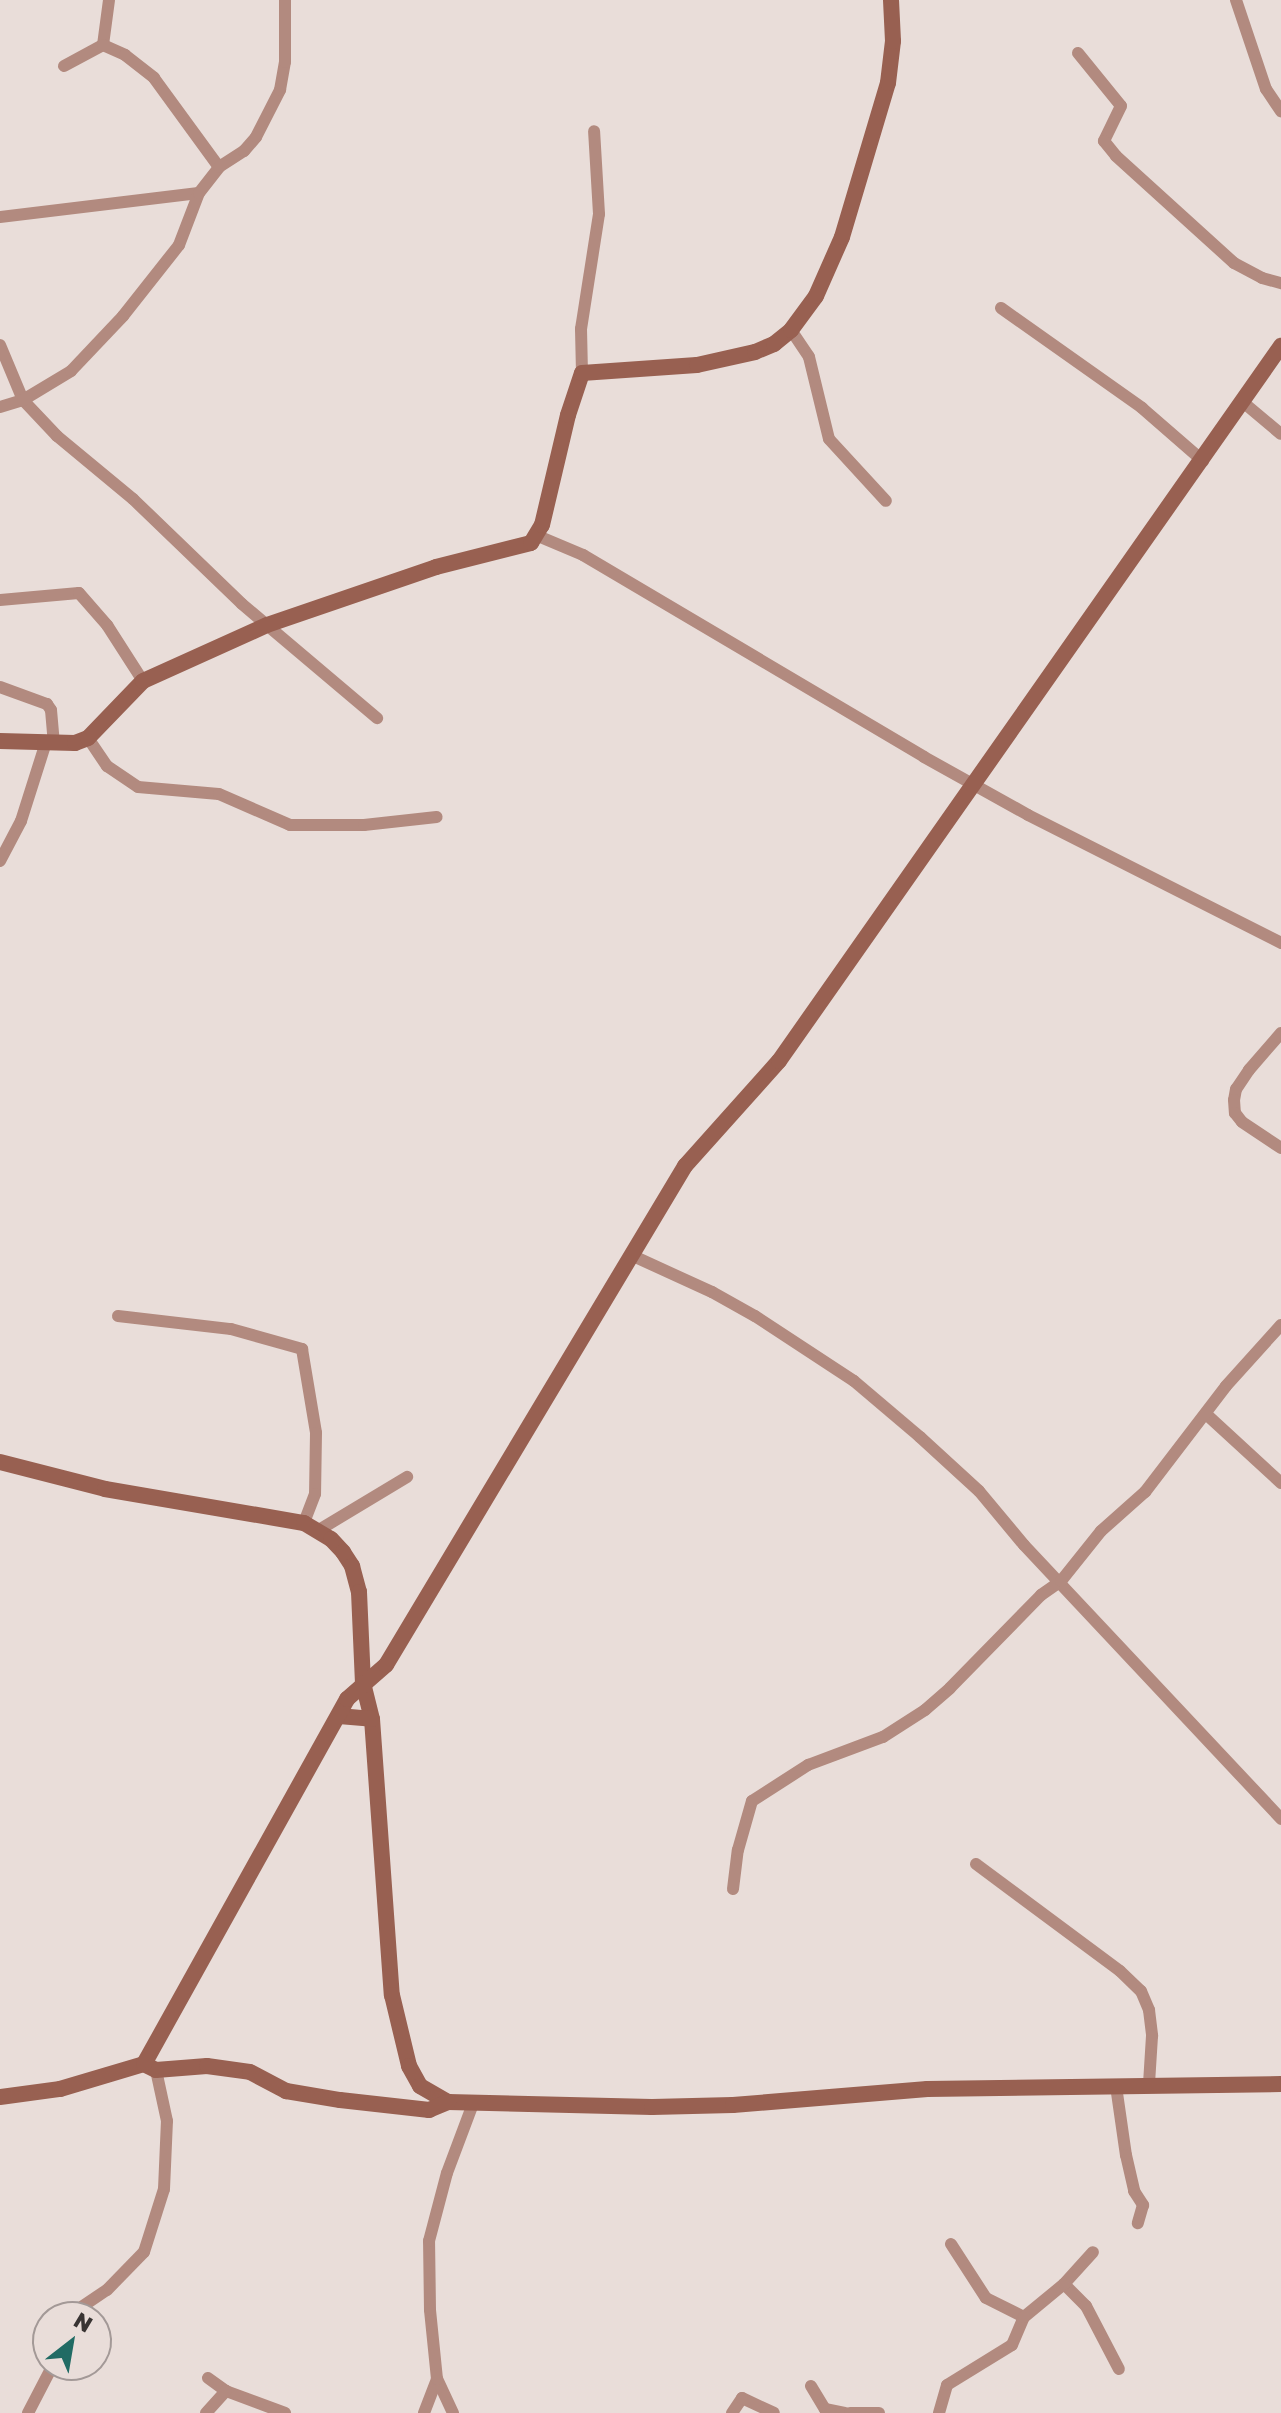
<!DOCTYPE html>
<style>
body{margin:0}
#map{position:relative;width:1281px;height:2413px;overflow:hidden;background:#e9ddd9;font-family:"Golos Text",sans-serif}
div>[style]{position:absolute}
.street>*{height:12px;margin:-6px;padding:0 6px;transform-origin:6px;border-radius:6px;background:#b28a7f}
.secondary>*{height:16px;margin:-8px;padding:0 8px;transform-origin:8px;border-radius:8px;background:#986051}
span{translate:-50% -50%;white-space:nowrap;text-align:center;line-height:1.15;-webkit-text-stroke:8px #e9ddd9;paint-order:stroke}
.north{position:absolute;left:32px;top:2301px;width:80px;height:80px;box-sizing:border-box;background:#e9ddd9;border:2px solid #a39997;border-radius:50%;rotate:31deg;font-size:22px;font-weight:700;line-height:32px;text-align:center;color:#393433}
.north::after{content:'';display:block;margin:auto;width:28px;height:36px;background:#216b64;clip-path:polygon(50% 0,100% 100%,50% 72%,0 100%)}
</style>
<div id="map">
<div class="street">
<div style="left:1236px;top:0;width:94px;rotate:71.4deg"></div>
<div style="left:1266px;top:89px;width:27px;rotate:56deg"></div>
<div style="left:103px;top:45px;width:45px;rotate:-82.4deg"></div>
<div style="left:1078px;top:53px;width:68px;rotate:50.9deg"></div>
<div style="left:1121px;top:106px;width:39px;rotate:116deg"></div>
<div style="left:1104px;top:141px;width:19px;rotate:51deg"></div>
<div style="left:1116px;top:156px;width:159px;rotate:42.2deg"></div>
<div style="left:1234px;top:263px;width:32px;rotate:28deg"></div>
<div style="left:1262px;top:278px;width:20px;rotate:15deg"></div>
<div style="left:64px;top:66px;width:44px;rotate:-28.3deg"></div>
<div style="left:103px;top:45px;width:24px;rotate:24deg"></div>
<div style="left:125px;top:55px;width:37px;rotate:38deg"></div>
<div style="left:154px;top:78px;width:110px;rotate:53.9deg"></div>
<div style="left:0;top:217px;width:200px;rotate:-6.9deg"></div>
<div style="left:1001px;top:308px;width:173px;rotate:35.3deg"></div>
<div style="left:1142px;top:408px;width:81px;rotate:41deg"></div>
<div style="left:791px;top:330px;width:32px;rotate:56deg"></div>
<div style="left:809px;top:357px;width:84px;rotate:76.3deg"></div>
<div style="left:829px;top:439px;width:84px;rotate:47.4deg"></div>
<div style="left:0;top:345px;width:60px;rotate:67.3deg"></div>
<div style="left:23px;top:400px;width:50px;rotate:46.6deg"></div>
<div style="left:57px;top:436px;width:99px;rotate:39.7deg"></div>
<div style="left:133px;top:499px;width:151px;rotate:43.9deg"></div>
<div style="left:242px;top:604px;width:177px;rotate:40.2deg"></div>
<div style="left:582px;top:373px;width:44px;rotate:-91.3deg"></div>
<div style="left:581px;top:329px;width:116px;rotate:-81.1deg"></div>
<div style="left:599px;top:214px;width:83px;rotate:-93.4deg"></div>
<div style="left:1244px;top:403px;width:48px;rotate:40deg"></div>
<div style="left:0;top:407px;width:24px;rotate:-17deg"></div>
<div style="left:23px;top:400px;width:56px;rotate:-31.1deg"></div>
<div style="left:71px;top:371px;width:76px;rotate:-46.6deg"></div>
<div style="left:123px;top:316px;width:90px;rotate:-51.7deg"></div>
<div style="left:179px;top:245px;width:56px;rotate:-69deg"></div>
<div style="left:199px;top:193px;width:33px;rotate:-52deg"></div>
<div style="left:219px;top:167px;width:30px;rotate:-33deg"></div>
<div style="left:244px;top:151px;width:18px;rotate:-49deg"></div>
<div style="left:256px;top:137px;width:53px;rotate:-62.9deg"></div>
<div style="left:280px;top:90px;width:28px;rotate:-80deg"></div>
<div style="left:285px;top:62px;width:62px;rotate:-90deg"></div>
<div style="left:538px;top:536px;width:49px;rotate:22.9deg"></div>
<div style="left:583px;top:555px;width:396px;rotate:30.6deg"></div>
<div style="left:924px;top:757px;width:119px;rotate:29.1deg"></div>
<div style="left:1028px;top:815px;width:284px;rotate:26.8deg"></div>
<div style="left:0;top:600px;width:79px;rotate:-5.1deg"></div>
<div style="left:79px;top:593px;width:43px;rotate:48.8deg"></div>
<div style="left:107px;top:625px;width:67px;rotate:57.3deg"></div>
<div style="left:0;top:687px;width:50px;rotate:19.9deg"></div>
<div style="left:47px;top:704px;width:7px;rotate:56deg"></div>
<div style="left:51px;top:710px;width:32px;rotate:85deg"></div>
<div style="left:88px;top:738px;width:34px;rotate:56deg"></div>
<div style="left:107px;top:766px;width:37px;rotate:34deg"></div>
<div style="left:138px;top:787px;width:81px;rotate:4.9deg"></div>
<div style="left:219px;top:794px;width:77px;rotate:23.6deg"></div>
<div style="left:290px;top:825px;width:74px"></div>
<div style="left:364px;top:825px;width:73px;rotate:-6.3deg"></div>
<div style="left:0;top:861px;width:45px;rotate:-62.3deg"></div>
<div style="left:21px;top:821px;width:83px;rotate:-72.4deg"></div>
<div style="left:1281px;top:1033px;width:49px;rotate:130.9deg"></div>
<div style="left:1249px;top:1070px;width:23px;rotate:124deg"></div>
<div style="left:1236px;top:1089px;width:11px;rotate:100deg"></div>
<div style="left:1234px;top:1100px;width:13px;rotate:86deg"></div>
<div style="left:1235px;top:1113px;width:11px;rotate:52deg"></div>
<div style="left:1242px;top:1122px;width:47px;rotate:33.7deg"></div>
<div style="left:631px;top:1255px;width:89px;rotate:24.6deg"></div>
<div style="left:712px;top:1292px;width:49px;rotate:29.2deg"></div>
<div style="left:755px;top:1316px;width:118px;rotate:33.3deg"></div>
<div style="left:854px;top:1381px;width:87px;rotate:40.3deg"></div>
<div style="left:920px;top:1437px;width:80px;rotate:42.5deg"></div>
<div style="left:979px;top:1491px;width:70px;rotate:50.2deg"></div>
<div style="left:1024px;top:1545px;width:376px;rotate:46.8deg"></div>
<div style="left:118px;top:1316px;width:114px;rotate:6.6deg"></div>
<div style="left:231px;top:1329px;width:74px;rotate:15.7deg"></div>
<div style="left:302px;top:1349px;width:85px;rotate:80.5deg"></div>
<div style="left:316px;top:1433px;width:61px;rotate:90.9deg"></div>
<div style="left:315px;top:1494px;width:31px;rotate:111deg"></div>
<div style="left:1206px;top:1414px;width:102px;rotate:42.6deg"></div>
<div style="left:319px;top:1530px;width:103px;rotate:-31.1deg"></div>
<div style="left:976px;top:1864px;width:179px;rotate:36.6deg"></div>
<div style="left:1120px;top:1971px;width:29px;rotate:44deg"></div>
<div style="left:1141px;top:1991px;width:21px;rotate:67deg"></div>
<div style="left:1149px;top:2010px;width:26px;rotate:83deg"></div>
<div style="left:1152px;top:2036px;width:48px;rotate:93.6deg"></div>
<div style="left:733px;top:1889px;width:39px;rotate:-83deg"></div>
<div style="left:738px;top:1850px;width:51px;rotate:-74.1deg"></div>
<div style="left:752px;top:1801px;width:67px;rotate:-32.7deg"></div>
<div style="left:808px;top:1765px;width:80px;rotate:-20.5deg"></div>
<div style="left:883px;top:1737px;width:50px;rotate:-32.7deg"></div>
<div style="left:925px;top:1710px;width:33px;rotate:-41deg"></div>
<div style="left:950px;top:1688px;width:130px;rotate:-45.6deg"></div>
<div style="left:1041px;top:1595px;width:24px;rotate:-35deg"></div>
<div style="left:1061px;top:1581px;width:64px;rotate:-51.3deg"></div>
<div style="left:1101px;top:1531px;width:59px;rotate:-41.6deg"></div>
<div style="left:1145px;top:1492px;width:133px;rotate:-52.6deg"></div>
<div style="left:1226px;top:1386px;width:82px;rotate:-48deg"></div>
<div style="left:1116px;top:2086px;width:70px;rotate:81.8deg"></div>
<div style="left:1126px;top:2155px;width:37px;rotate:77deg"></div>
<div style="left:1134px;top:2191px;width:17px;rotate:57deg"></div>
<div style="left:1143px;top:2205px;width:19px;rotate:106deg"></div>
<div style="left:951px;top:2244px;width:64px;rotate:57.1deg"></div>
<div style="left:986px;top:2298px;width:42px;rotate:26.6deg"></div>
<div style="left:1064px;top:2284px;width:31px;rotate:45deg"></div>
<div style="left:1086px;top:2306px;width:71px;rotate:62.4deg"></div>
<div style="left:76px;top:2317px;width:10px;rotate:-66deg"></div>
<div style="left:80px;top:2308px;width:32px;rotate:-34deg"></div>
<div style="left:107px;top:2290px;width:53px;rotate:-45.8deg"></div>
<div style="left:144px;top:2252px;width:66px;rotate:-72.4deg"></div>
<div style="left:164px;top:2189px;width:68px;rotate:-87.5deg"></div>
<div style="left:167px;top:2121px;width:52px;rotate:-102.2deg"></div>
<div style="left:208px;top:2378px;width:22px;rotate:36deg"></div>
<div style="left:226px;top:2391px;width:63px;rotate:20.4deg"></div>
<div style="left:811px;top:2386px;width:27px;rotate:59deg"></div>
<div style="left:825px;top:2409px;width:20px;rotate:11deg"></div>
<div style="left:28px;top:2413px;width:54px;rotate:-62.5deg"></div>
<div style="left:206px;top:2413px;width:30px;rotate:-48deg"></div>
<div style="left:424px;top:2413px;width:36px;rotate:-69deg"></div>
<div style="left:453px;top:2413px;width:38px;rotate:-115deg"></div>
<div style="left:437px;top:2379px;width:69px;rotate:-95.8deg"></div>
<div style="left:430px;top:2310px;width:69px;rotate:-90.8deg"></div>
<div style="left:429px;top:2241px;width:70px;rotate:-75.2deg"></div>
<div style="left:447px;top:2173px;width:74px;rotate:-69.4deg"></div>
<div style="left:732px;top:2413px;width:18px;rotate:-56deg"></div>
<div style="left:742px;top:2398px;width:35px;rotate:25deg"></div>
<div style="left:850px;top:2413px;width:29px"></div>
<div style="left:939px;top:2413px;width:29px;rotate:-74deg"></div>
<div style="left:947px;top:2385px;width:76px;rotate:-31.6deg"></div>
<div style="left:1012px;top:2345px;width:30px;rotate:-67deg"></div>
<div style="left:1024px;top:2317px;width:52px;rotate:-39.5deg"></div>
<div style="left:1064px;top:2284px;width:43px;rotate:-47.8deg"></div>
</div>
<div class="secondary">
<div style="left:0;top:741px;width:75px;rotate:1.5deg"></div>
<div style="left:75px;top:743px;width:14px;rotate:-21deg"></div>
<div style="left:88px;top:738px;width:79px;rotate:-46deg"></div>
<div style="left:143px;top:681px;width:136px;rotate:-24.3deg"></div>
<div style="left:267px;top:625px;width:179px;rotate:-18.9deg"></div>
<div style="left:436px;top:567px;width:98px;rotate:-14.2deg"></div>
<div style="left:531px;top:543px;width:21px;rotate:-59deg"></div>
<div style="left:542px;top:525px;width:113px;rotate:-76.7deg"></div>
<div style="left:568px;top:415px;width:44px;rotate:-71.6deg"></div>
<div style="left:582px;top:373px;width:115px;rotate:-4deg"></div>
<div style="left:697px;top:365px;width:59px;rotate:-12.6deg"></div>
<div style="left:755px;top:352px;width:21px;rotate:-23deg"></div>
<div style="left:774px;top:344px;width:22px;rotate:-39deg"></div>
<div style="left:791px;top:330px;width:42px;rotate:-53.7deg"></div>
<div style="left:816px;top:296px;width:64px;rotate:-66.2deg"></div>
<div style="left:842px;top:237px;width:161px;rotate:-73.4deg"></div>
<div style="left:888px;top:83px;width:42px;rotate:-83.2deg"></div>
<div style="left:893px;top:41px;width:41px;rotate:-92.8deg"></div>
<div style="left:0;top:1462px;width:108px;rotate:14.4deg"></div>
<div style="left:105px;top:1489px;width:202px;rotate:9.7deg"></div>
<div style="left:304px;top:1523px;width:31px;rotate:31deg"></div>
<div style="left:331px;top:1539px;width:18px;rotate:47deg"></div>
<div style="left:343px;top:1552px;width:17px;rotate:57deg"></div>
<div style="left:352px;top:1566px;width:27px;rotate:75deg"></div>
<div style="left:359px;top:1592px;width:91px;rotate:87.5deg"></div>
<div style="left:363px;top:1683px;width:37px;rotate:76deg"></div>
<div style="left:372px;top:1719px;width:277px;rotate:85.9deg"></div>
<div style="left:392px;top:1995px;width:73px;rotate:76.5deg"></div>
<div style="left:409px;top:2066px;width:23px;rotate:61deg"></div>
<div style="left:420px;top:2086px;width:32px;rotate:30deg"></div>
<div style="left:448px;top:2102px;width:204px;rotate:1.4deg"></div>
<div style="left:652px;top:2107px;width:81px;rotate:-1.4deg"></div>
<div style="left:733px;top:2105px;width:195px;rotate:-4.7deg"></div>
<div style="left:927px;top:2089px;width:354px;rotate:-0.8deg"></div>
<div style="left:339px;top:1716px;width:33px;rotate:5deg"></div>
<div style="left:144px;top:2064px;width:13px;rotate:27deg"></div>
<div style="left:156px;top:2070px;width:51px;rotate:-4.5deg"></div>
<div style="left:207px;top:2066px;width:43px;rotate:7.9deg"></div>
<div style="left:250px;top:2072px;width:41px;rotate:27.8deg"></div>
<div style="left:286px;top:2091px;width:55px;rotate:9.5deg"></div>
<div style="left:340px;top:2100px;width:90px;rotate:6.4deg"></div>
<div style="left:429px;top:2110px;width:21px;rotate:-23deg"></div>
<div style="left:0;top:2097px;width:61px;rotate:-7.6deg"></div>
<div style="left:60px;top:2089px;width:88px;rotate:-16.6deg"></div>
<div style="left:144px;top:2064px;width:418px;rotate:-60.9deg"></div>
<div style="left:347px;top:1699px;width:52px;rotate:-41.1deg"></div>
<div style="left:386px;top:1665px;width:582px;rotate:-59.07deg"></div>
<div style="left:685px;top:1166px;width:141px;rotate:-48.2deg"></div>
<div style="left:779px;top:1061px;width:874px;rotate:-54.93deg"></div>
</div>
<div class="north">N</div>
</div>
